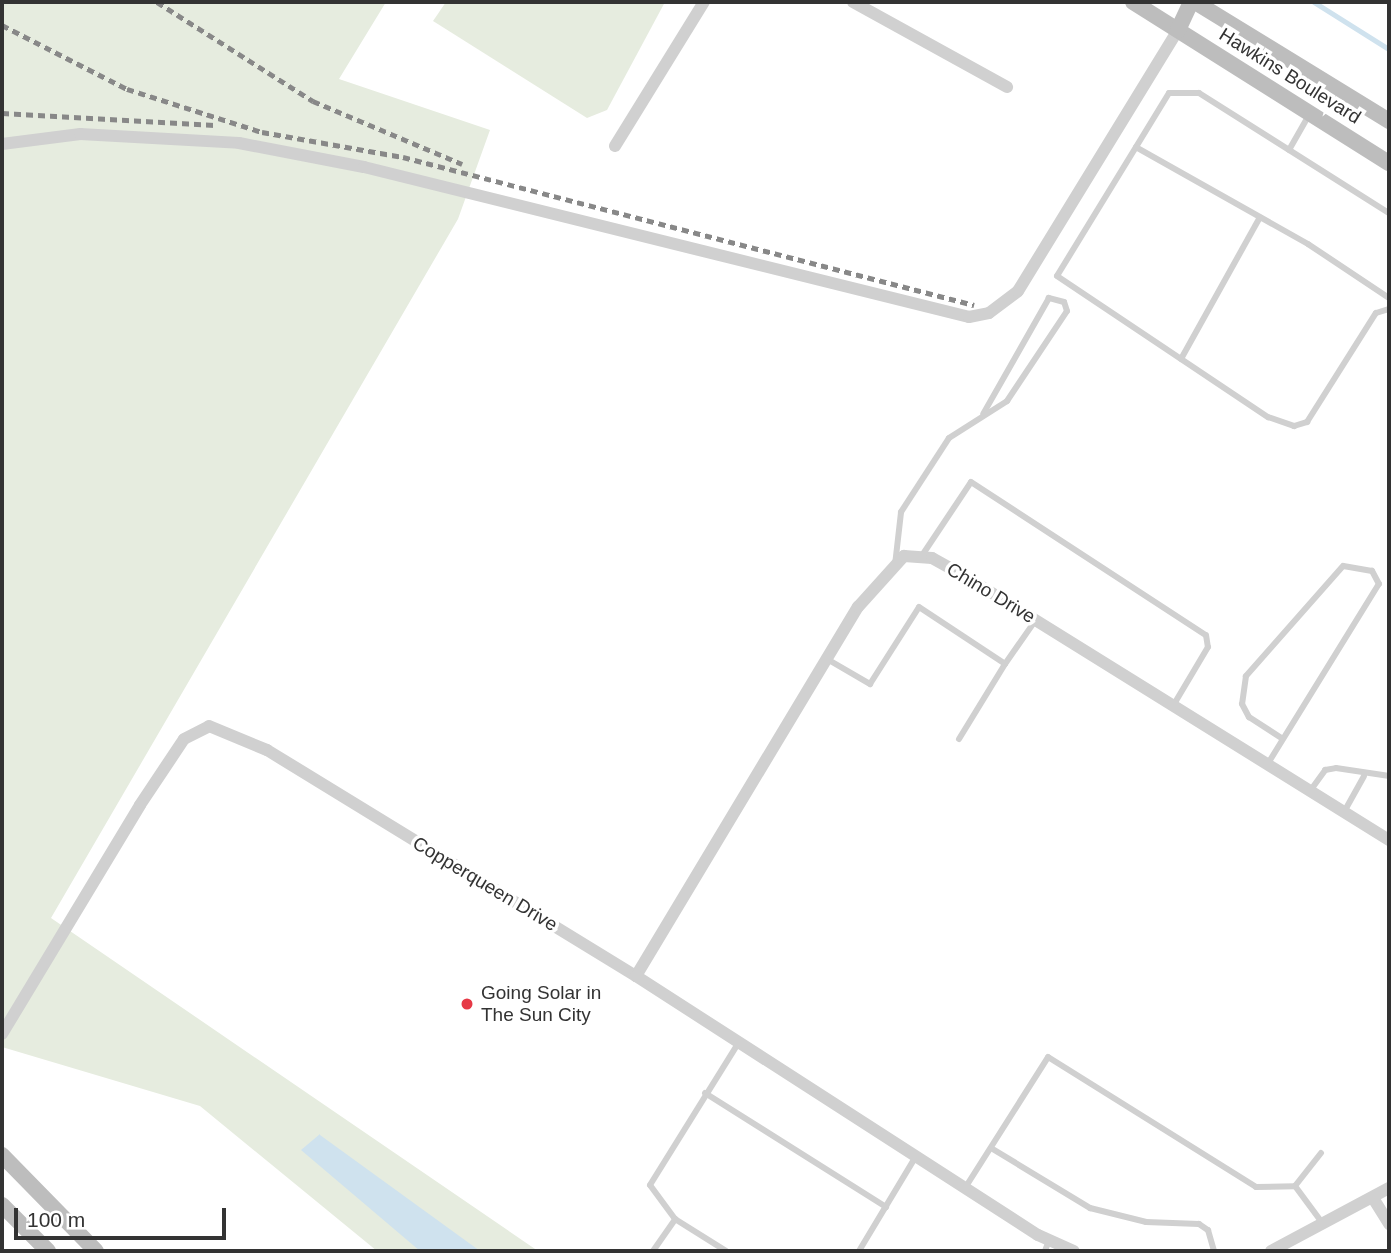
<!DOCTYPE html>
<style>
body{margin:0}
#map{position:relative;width:1391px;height:1253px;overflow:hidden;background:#fff;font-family:Helvetica,sans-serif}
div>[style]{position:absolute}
.green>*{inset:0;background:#e6ecdf}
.water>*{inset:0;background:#cfe2ee}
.stream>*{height:4.5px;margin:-2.25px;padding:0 2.25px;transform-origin:2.25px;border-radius:2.25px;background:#cfe2ee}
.service>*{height:6px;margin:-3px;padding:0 3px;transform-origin:3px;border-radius:3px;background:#d0d0d0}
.minor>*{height:12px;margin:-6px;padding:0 6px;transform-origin:6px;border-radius:6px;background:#d0d0d0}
.secondary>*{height:16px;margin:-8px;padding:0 8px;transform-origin:8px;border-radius:8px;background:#bdbdbd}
.rail>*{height:4.5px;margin-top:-2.25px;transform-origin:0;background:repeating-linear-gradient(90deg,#888 0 7px,transparent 0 12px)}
.dots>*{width:19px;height:19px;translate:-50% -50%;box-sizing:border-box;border:4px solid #fff;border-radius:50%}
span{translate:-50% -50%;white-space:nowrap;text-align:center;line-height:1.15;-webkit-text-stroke:7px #fff;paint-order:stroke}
.street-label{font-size:19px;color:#333}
.poi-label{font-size:19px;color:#333}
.left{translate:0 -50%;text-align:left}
.frame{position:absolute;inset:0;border:4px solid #333;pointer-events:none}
.scale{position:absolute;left:14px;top:1208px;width:212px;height:32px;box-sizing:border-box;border:4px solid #333;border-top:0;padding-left:9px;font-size:21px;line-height:24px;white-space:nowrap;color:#333;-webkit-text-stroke:5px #fff;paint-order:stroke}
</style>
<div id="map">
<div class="green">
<div style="clip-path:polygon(2px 2px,386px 2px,339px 79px,490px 130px,458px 219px,51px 918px,538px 1251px,377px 1251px,200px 1106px,2px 1047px)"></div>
<div style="clip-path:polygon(446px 2px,665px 2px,607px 110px,587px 118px,433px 21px)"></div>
</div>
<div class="water">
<div style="clip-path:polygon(320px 1134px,320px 1135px,480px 1251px,420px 1251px,301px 1150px)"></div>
</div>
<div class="stream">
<div style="left:1314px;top:2px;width:89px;rotate:32.1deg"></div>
</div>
<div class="service">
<div style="left:1136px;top:147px;width:63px;rotate:-58.6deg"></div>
<div style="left:1169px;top:93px;width:30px"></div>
<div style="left:1199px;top:93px;width:225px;rotate:32.3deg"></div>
<div style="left:1289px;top:150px;width:40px;rotate:-60.3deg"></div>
<div style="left:1389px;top:298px;width:97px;rotate:-146.3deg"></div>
<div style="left:1308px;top:244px;width:197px;rotate:-150.6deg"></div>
<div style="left:1136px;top:147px;width:151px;rotate:121.5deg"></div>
<div style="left:1057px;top:276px;width:254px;rotate:33.8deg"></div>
<div style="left:1268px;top:417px;width:28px;rotate:19deg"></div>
<div style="left:1294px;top:426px;width:14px;rotate:-17deg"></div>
<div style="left:1307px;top:422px;width:129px;rotate:-57.7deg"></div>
<div style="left:1376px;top:313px;width:14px;rotate:-17deg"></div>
<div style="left:1181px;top:359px;width:162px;rotate:-60.9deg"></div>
<div style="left:921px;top:557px;width:90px;rotate:-56.3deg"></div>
<div style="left:971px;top:482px;width:280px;rotate:33.1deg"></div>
<div style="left:1206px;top:635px;width:12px;rotate:81deg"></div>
<div style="left:1208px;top:647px;width:69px;rotate:120.7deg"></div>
<div style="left:895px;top:565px;width:53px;rotate:-83.5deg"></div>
<div style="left:901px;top:512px;width:88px;rotate:-57deg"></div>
<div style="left:949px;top:438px;width:69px;rotate:-32.5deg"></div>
<div style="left:1007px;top:401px;width:108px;rotate:-56.3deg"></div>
<div style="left:1067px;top:311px;width:9px;rotate:-108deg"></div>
<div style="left:1064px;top:302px;width:16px;rotate:-165deg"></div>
<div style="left:1049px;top:298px;width:133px;rotate:119.6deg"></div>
<div style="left:827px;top:659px;width:50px;rotate:30.2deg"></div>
<div style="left:870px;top:684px;width:91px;rotate:-57.5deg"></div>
<div style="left:919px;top:607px;width:103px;rotate:33.5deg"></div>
<div style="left:1005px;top:664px;width:52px;rotate:-55.1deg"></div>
<div style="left:959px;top:739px;width:88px;rotate:-58.5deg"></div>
<div style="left:1267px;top:765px;width:213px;rotate:-58.3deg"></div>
<div style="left:1379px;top:584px;width:15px;rotate:-118deg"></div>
<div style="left:1372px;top:571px;width:29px;rotate:-170deg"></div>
<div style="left:1343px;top:566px;width:147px;rotate:131.4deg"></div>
<div style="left:1246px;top:676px;width:28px;rotate:98deg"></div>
<div style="left:1242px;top:704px;width:15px;rotate:62deg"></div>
<div style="left:1249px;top:717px;width:40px;rotate:32.9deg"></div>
<div style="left:1310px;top:791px;width:26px;rotate:-54deg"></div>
<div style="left:1325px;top:770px;width:11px;rotate:-10deg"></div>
<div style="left:1336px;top:768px;width:54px;rotate:8.6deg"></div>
<div style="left:1344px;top:812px;width:41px;rotate:-60.9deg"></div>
<div style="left:705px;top:1093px;width:214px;rotate:32.2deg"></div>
<div style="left:991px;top:1148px;width:116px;rotate:31.2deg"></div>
<div style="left:1090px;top:1208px;width:58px;rotate:14deg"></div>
<div style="left:1146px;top:1222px;width:53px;rotate:2.2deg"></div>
<div style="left:1199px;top:1224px;width:11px;rotate:34deg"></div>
<div style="left:1208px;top:1230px;width:22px;rotate:74deg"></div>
<div style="left:1321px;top:1153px;width:42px;rotate:128.2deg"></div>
<div style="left:1295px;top:1186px;width:47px;rotate:53.6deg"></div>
<div style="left:965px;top:1188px;width:155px;rotate:-57.6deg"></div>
<div style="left:1048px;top:1057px;width:245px;rotate:32deg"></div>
<div style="left:1256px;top:1187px;width:39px;rotate:-1deg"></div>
<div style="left:675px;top:1219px;width:42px;rotate:-126.3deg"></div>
<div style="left:650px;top:1185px;width:168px;rotate:-58.1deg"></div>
<div style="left:653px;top:1251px;width:39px;rotate:-55deg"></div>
<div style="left:675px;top:1219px;width:60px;rotate:32.1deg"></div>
<div style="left:859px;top:1251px;width:111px;rotate:-59deg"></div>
<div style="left:1045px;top:1251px;width:12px;rotate:-70deg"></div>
</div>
<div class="minor">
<div style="left:853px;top:2px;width:176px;rotate:28.9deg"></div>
<div style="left:2px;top:144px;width:79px;rotate:-7.3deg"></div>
<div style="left:80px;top:134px;width:159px;rotate:3.2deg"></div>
<div style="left:239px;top:143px;width:127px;rotate:10.9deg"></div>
<div style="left:364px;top:167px;width:623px;rotate:13.92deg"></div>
<div style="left:969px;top:317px;width:20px;rotate:-11deg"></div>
<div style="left:989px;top:313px;width:36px;rotate:-37deg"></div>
<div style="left:1018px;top:291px;width:306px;rotate:-58.5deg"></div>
<div style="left:615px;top:146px;width:169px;rotate:-58.3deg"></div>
<div style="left:636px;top:976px;width:431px;rotate:-59deg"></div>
<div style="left:858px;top:607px;width:69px;rotate:-48deg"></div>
<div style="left:904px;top:556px;width:28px;rotate:4deg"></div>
<div style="left:932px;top:558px;width:35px;rotate:29deg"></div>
<div style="left:963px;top:575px;width:502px;rotate:31.88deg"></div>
<div style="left:2px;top:1034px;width:267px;rotate:-58.9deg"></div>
<div style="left:140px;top:805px;width:79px;rotate:-56.3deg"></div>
<div style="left:184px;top:739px;width:28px;rotate:-27deg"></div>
<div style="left:209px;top:726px;width:63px;rotate:22.5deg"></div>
<div style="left:267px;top:750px;width:433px;rotate:31.5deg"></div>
<div style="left:636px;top:976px;width:478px;rotate:32.8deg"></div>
<div style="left:1038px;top:1235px;width:39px;rotate:24deg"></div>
<div style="left:1373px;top:1198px;width:31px;rotate:58deg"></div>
<div style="left:1271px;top:1251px;width:134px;rotate:-28.1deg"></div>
</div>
<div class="secondary">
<div style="left:1133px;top:2px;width:302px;rotate:32.2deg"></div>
<div style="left:1195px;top:2px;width:228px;rotate:31.5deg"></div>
<div style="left:1178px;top:30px;width:31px;rotate:-65deg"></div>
<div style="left:2px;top:1155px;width:134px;rotate:45.6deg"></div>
<div style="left:2px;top:1205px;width:65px;rotate:45deg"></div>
</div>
<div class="rail">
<div style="left:157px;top:2px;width:185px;rotate:32.4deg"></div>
<div style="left:313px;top:101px;width:162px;rotate:22.9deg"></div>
<div style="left:2px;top:25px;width:140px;rotate:27.1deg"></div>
<div style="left:127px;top:89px;width:142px;rotate:17.7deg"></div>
<div style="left:262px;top:132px;width:143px;rotate:10.1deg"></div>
<div style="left:403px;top:157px;width:590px;rotate:14.53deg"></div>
<div style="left:2px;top:113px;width:213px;rotate:3.2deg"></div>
</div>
<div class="dots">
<div style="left:467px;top:1004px;background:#e63946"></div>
</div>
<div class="street-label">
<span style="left:1290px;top:76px;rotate:32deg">Hawkins Boulevard</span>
<span style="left:991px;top:593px;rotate:31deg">Chino Drive</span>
<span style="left:485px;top:884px;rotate:31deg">Copperqueen Drive</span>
</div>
<div class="poi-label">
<span class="left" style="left:481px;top:1004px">Going Solar in<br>The Sun City</span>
</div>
<div class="frame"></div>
<div class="scale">100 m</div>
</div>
